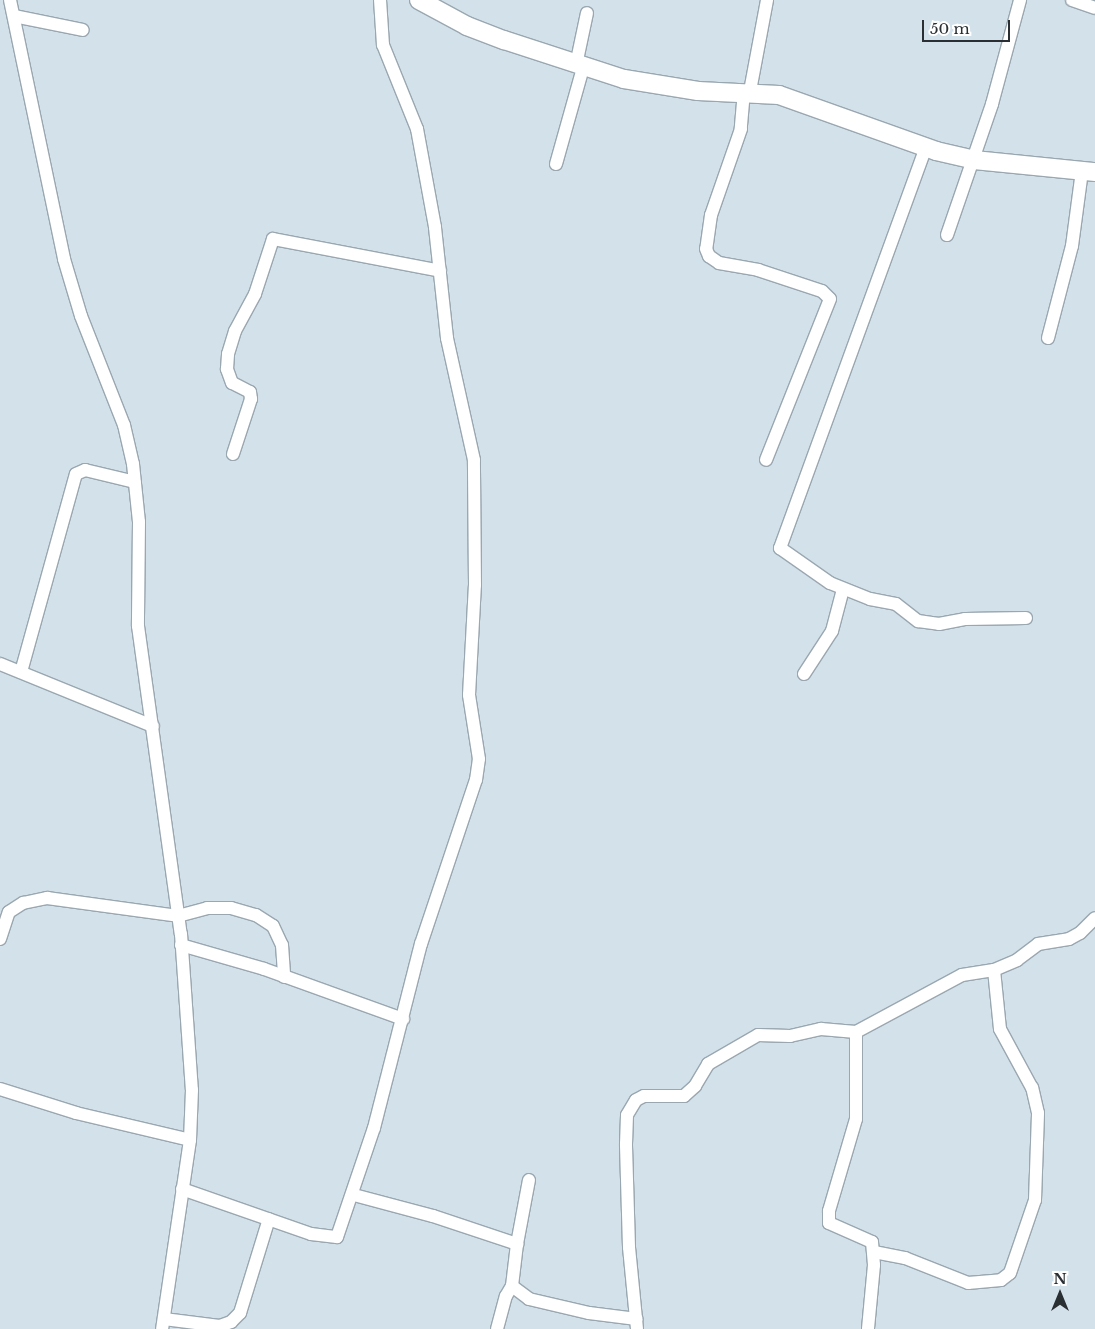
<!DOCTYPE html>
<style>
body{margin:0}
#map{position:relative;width:1095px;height:1329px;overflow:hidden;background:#d3e1eb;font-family:"Libre Baskerville",serif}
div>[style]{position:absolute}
.roads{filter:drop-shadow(1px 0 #9aa7b0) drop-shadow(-1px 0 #9aa7b0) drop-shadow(0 1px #9aa7b0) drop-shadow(0 -1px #9aa7b0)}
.street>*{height:12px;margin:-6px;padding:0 6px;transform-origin:6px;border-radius:6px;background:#fff}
.secondary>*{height:18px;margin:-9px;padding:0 9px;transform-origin:9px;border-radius:9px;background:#fff}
span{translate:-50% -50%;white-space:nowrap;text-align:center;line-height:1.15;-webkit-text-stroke:4px #fff;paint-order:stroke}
.north{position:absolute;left:1035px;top:1269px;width:50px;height:50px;-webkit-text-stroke:4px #fff;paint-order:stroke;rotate:0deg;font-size:14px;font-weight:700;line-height:20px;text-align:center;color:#292f32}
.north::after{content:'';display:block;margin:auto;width:18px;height:22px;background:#292f32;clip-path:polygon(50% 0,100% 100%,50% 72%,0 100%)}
.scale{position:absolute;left:922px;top:20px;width:88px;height:22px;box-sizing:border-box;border:2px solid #292f32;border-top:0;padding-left:6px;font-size:15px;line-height:18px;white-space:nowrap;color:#292f32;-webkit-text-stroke:4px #fff;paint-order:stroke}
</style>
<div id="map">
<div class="roads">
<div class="street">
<div style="left:10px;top:0;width:265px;rotate:78.2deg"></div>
<div style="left:64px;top:259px;width:59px;rotate:73.4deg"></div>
<div style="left:81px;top:316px;width:117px;rotate:68.5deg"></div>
<div style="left:124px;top:425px;width:40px;rotate:77deg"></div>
<div style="left:133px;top:464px;width:58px;rotate:84.1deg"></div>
<div style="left:139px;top:522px;width:104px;rotate:90.6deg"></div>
<div style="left:138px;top:626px;width:311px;rotate:82.1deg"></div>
<div style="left:181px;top:934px;width:156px;rotate:86deg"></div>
<div style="left:192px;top:1090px;width:50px;rotate:92.3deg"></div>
<div style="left:190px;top:1140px;width:191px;rotate:98.4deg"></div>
<div style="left:1072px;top:0;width:24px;rotate:19deg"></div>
<div style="left:14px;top:16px;width:70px;rotate:11.5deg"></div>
<div style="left:576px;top:65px;width:53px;rotate:-78.1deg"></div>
<div style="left:744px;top:91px;width:38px;rotate:95deg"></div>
<div style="left:741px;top:129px;width:91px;rotate:109.2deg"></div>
<div style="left:711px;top:215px;width:34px;rotate:98deg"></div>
<div style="left:706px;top:249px;width:8px;rotate:67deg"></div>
<div style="left:709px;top:256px;width:12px;rotate:35deg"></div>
<div style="left:719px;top:263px;width:40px;rotate:10deg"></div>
<div style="left:758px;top:270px;width:67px;rotate:18.2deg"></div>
<div style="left:822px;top:291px;width:11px;rotate:45deg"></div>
<div style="left:830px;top:299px;width:173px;rotate:111.7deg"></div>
<div style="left:750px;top:91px;width:93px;rotate:-79.4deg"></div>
<div style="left:926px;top:147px;width:427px;rotate:110deg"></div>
<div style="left:780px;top:548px;width:61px;rotate:35deg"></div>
<div style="left:830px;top:583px;width:43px;rotate:21.8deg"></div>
<div style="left:870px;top:599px;width:26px;rotate:11deg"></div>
<div style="left:896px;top:604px;width:28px;rotate:38deg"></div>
<div style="left:918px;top:621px;width:21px;rotate:8deg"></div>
<div style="left:939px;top:624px;width:26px;rotate:-11deg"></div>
<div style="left:965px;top:619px;width:61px;rotate:-0.9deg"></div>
<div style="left:556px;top:164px;width:100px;rotate:-74.3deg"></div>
<div style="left:947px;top:235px;width:139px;rotate:-71deg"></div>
<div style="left:992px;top:104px;width:108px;rotate:-74.9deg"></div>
<div style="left:1048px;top:338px;width:95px;rotate:-75.4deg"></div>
<div style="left:1072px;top:246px;width:76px;rotate:-82.4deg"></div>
<div style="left:233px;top:454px;width:58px;rotate:-71.9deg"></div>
<div style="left:251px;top:399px;width:7px;rotate:-98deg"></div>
<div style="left:250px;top:392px;width:20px;rotate:-153deg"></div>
<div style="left:232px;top:383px;width:15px;rotate:-110deg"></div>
<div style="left:227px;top:369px;width:15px;rotate:-86deg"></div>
<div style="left:228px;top:354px;width:24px;rotate:-73deg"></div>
<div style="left:235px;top:331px;width:42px;rotate:-61.6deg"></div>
<div style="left:255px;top:294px;width:58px;rotate:-71.9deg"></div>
<div style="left:273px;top:239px;width:170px;rotate:10.8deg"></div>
<div style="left:0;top:664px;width:165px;rotate:22.1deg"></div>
<div style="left:21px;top:672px;width:205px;rotate:-74.5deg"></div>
<div style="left:76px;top:474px;width:10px;rotate:-24deg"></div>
<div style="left:85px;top:470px;width:51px;rotate:13.5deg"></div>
<div style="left:804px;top:674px;width:51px;rotate:-56.9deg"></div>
<div style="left:832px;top:631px;width:43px;rotate:-75.3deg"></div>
<div style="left:0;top:939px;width:28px;rotate:-72deg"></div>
<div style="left:9px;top:912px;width:17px;rotate:-33deg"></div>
<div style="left:23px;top:903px;width:25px;rotate:-12deg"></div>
<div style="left:47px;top:898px;width:132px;rotate:7.8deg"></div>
<div style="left:178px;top:916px;width:30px;rotate:-15deg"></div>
<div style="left:207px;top:908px;width:24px"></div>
<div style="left:231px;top:908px;width:26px;rotate:16deg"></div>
<div style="left:256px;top:915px;width:20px;rotate:33deg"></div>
<div style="left:273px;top:926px;width:21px;rotate:65deg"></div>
<div style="left:282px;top:945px;width:32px;rotate:86deg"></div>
<div style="left:181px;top:945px;width:86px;rotate:16.1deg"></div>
<div style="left:264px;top:969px;width:148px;rotate:19.8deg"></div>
<div style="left:856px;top:1032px;width:87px;rotate:90deg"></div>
<div style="left:856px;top:1119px;width:96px;rotate:106.4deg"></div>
<div style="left:829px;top:1211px;width:12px;rotate:90deg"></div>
<div style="left:829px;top:1223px;width:47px;rotate:23.8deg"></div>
<div style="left:872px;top:1242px;width:23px;rotate:85deg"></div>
<div style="left:874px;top:1265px;width:64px;rotate:95.4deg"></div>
<div style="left:0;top:1089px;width:80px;rotate:17.5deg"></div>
<div style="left:76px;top:1113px;width:117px;rotate:13.3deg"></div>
<div style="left:182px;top:1189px;width:137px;rotate:19.2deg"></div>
<div style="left:311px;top:1234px;width:26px;rotate:7deg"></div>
<div style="left:337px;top:1237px;width:115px;rotate:-71.3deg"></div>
<div style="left:374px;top:1128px;width:190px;rotate:-75.7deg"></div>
<div style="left:421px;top:944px;width:173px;rotate:-71.5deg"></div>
<div style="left:476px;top:780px;width:21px;rotate:-82deg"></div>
<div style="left:479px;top:759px;width:65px;rotate:-98.9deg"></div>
<div style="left:469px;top:695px;width:110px;rotate:-86.9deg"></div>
<div style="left:475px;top:585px;width:125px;rotate:-90.5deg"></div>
<div style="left:474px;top:460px;width:125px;rotate:-102.5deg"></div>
<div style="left:447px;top:338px;width:112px;rotate:-96.2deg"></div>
<div style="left:435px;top:227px;width:100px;rotate:-100.4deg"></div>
<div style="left:417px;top:129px;width:91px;rotate:-112deg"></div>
<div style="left:383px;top:45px;width:45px;rotate:-93.8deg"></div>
<div style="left:354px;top:1195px;width:82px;rotate:14.9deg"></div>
<div style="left:433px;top:1216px;width:89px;rotate:18.4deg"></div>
<div style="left:517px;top:1244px;width:42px;rotate:96.8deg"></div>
<div style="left:512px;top:1286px;width:21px;rotate:37deg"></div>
<div style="left:529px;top:1299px;width:62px;rotate:13.1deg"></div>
<div style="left:589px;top:1313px;width:48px;rotate:7.1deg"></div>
<div style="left:517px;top:1244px;width:65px;rotate:-79.4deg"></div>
<div style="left:874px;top:1252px;width:32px;rotate:11deg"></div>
<div style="left:905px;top:1258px;width:68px;rotate:21.6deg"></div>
<div style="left:968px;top:1283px;width:33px;rotate:-5deg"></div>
<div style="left:1001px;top:1280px;width:11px;rotate:-38deg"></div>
<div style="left:1010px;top:1273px;width:77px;rotate:-71.1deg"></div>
<div style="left:1035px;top:1200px;width:87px;rotate:-88deg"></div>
<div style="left:1038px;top:1113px;width:26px;rotate:-103deg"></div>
<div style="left:1032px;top:1088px;width:67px;rotate:-118.5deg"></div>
<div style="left:1000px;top:1029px;width:59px;rotate:-95.8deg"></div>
<div style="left:164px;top:1319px;width:56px;rotate:7.1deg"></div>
<div style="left:220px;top:1326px;width:12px;rotate:-20deg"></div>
<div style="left:231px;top:1322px;width:13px;rotate:-45deg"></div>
<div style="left:240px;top:1313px;width:98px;rotate:-72.9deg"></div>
<div style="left:497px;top:1329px;width:34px;rotate:-75deg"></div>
<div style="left:506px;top:1296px;width:12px;rotate:-59deg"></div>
<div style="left:637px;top:1329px;width:82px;rotate:-95.6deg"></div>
<div style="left:629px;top:1247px;width:103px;rotate:-91.7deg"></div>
<div style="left:626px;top:1144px;width:29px;rotate:-88deg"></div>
<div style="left:627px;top:1115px;width:17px;rotate:-59deg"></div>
<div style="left:636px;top:1100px;width:9px;rotate:-27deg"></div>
<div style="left:644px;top:1096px;width:40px"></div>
<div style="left:684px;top:1096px;width:15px;rotate:-42deg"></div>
<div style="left:695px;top:1086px;width:26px;rotate:-59deg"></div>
<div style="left:708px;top:1064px;width:58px;rotate:-30.1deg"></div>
<div style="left:758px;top:1035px;width:32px;rotate:2deg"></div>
<div style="left:790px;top:1036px;width:32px;rotate:-13deg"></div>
<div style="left:821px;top:1029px;width:35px;rotate:5deg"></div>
<div style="left:856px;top:1032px;width:120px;rotate:-28.3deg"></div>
<div style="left:962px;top:975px;width:32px;rotate:-9deg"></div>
<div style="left:994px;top:970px;width:25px;rotate:-23deg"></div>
<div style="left:1017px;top:960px;width:26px;rotate:-37deg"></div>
<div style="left:1038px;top:944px;width:31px;rotate:-9deg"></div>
<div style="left:1069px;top:939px;width:13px;rotate:-29deg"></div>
<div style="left:1080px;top:933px;width:21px;rotate:-45deg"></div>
</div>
<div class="secondary">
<div style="left:419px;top:0;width:55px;rotate:28.4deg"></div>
<div style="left:467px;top:26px;width:40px;rotate:21deg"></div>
<div style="left:504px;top:40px;width:126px;rotate:18deg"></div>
<div style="left:624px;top:79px;width:75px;rotate:9.2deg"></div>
<div style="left:698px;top:91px;width:81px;rotate:2.8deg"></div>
<div style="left:779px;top:95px;width:167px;rotate:19.6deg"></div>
<div style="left:936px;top:151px;width:39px;rotate:13deg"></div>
<div style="left:974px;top:160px;width:122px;rotate:5.7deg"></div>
</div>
</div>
<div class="north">N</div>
<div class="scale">50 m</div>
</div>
